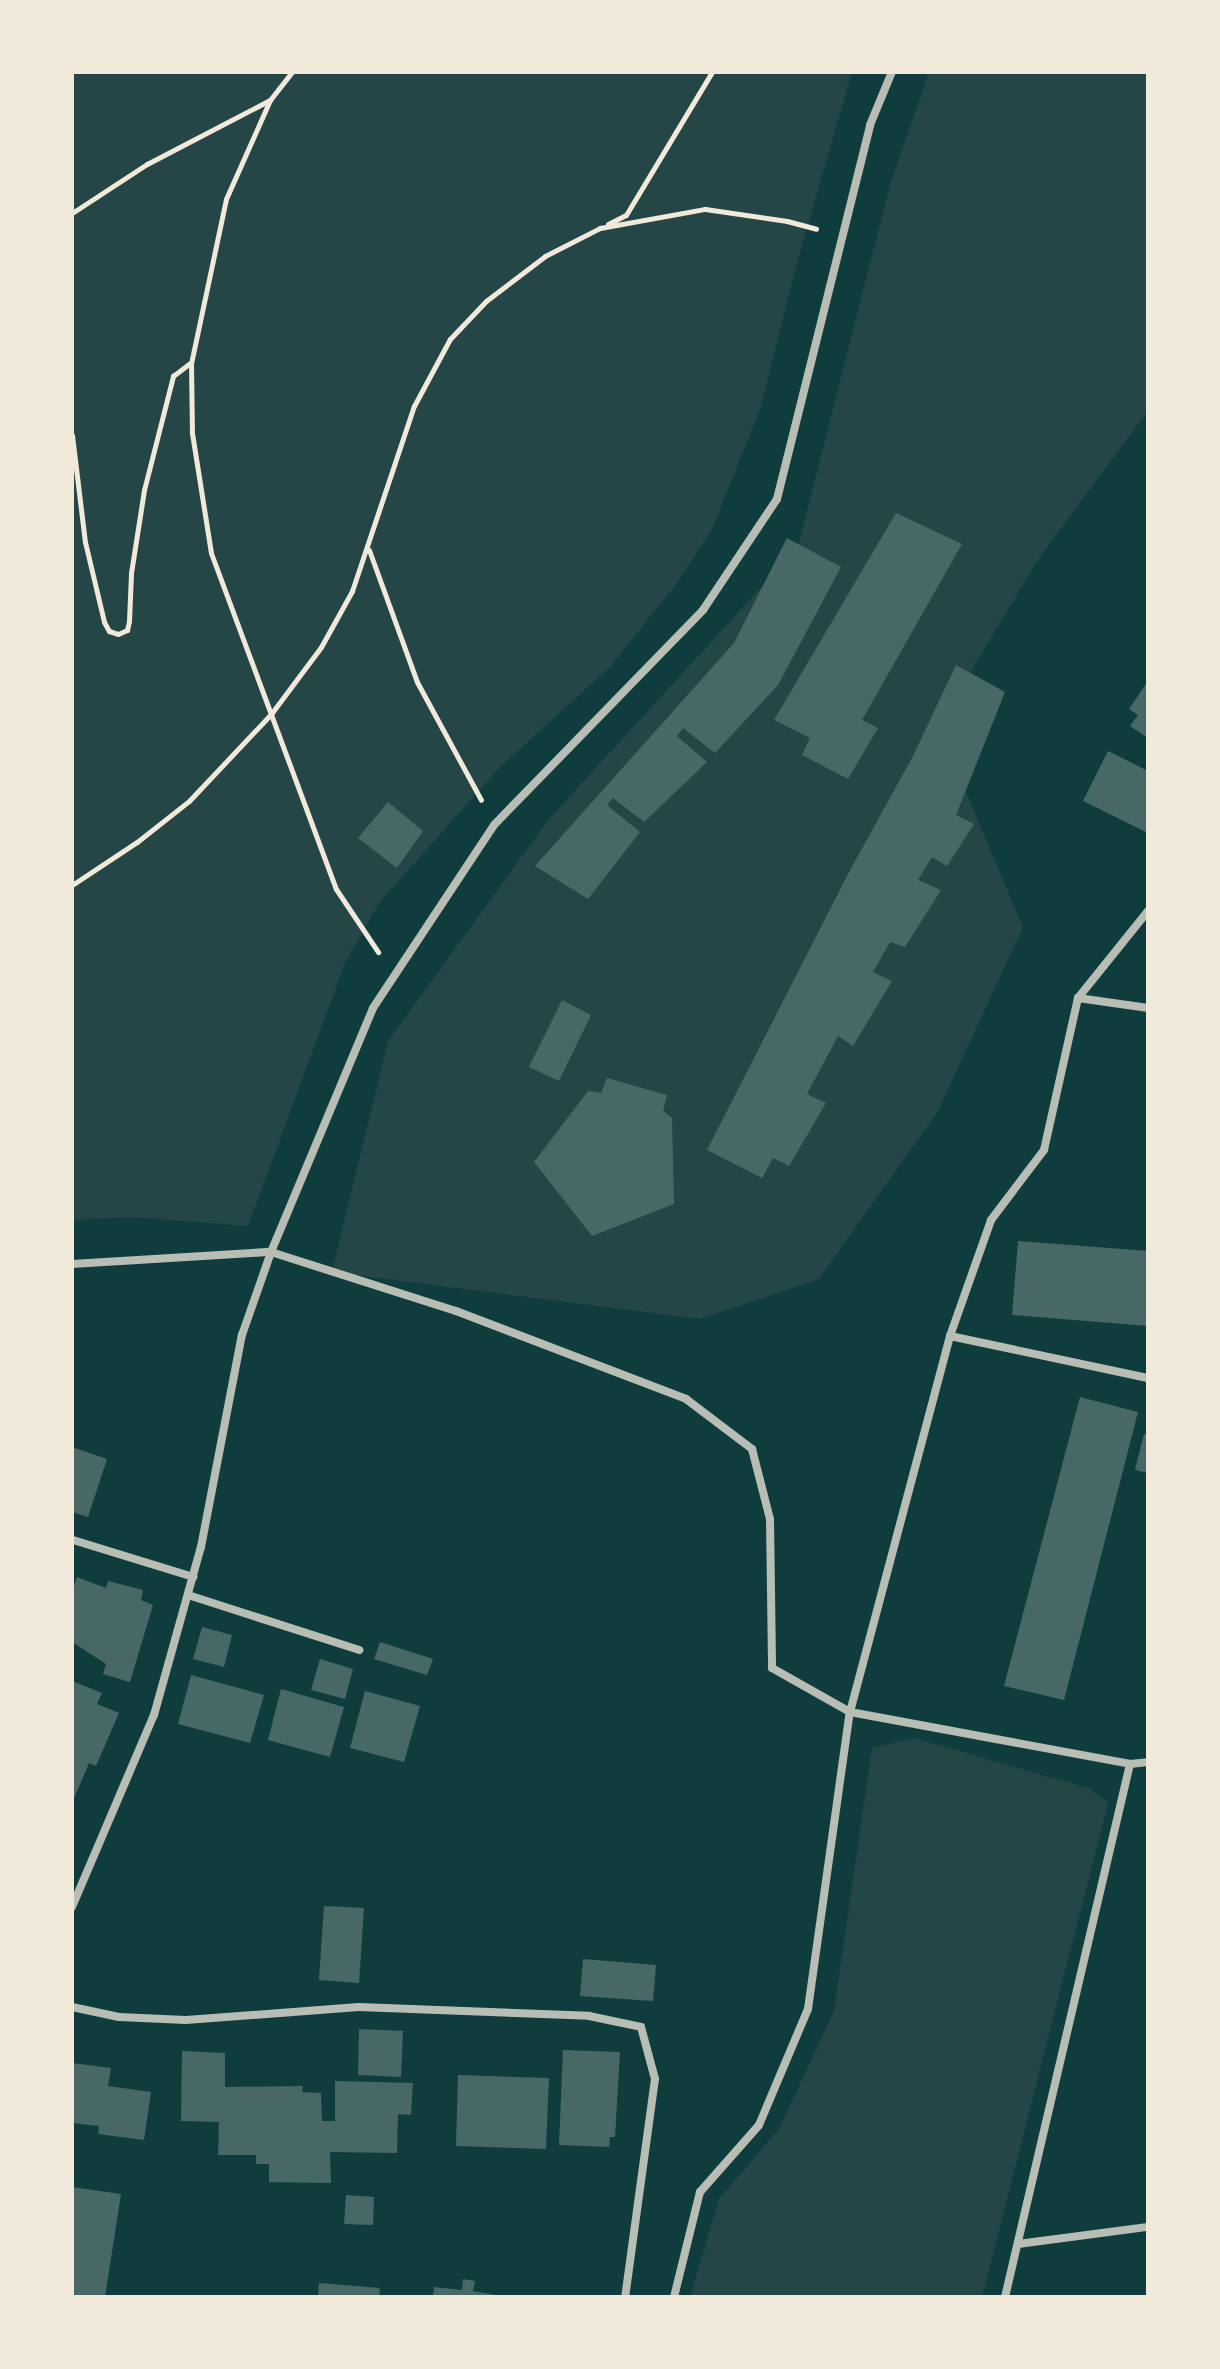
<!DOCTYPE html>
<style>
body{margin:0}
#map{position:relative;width:1220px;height:2369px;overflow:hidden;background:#0f3d3e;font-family:Jost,sans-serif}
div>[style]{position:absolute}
.green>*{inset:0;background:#244646}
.building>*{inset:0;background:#486865}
.path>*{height:5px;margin:-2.5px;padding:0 2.5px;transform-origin:2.5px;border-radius:2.5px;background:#f1e9da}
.minor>*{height:8px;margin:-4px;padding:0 4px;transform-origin:4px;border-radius:4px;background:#b8beb3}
span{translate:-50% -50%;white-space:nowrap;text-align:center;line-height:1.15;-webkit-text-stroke:8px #f1e9da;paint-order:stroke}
.frame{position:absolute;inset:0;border:74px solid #f1e9da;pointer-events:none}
</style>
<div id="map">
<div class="green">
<div style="clip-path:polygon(72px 72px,852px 72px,796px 266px,760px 410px,712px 529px,680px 579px,610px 667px,500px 767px,379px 903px,345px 963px,248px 1226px,130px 1217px,72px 1220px)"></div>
<div style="clip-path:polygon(929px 72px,1148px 72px,1148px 411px,1039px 558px,938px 726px,1023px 927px,938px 1111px,819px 1279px,700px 1319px,332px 1272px,388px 1041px,549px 819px,798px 547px,890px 185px)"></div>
<div style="clip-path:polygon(914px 1738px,1091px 1789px,1108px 1803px,982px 2297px,690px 2297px,719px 2199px,779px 2129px,834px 2011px,872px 1748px)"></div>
</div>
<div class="building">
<div style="clip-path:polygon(896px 513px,962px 544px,862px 720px,878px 728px,848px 779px,802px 755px,810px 738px,774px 720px)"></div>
<div style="clip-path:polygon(787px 538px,841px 567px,778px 685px,715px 753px,683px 728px,677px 736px,707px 762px,644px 822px,613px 798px,607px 805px,640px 832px,588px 899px,535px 866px,734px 643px)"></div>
<div style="clip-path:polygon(956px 665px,1005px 692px,956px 815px,974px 824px,947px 866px,932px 857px,918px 880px,941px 890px,905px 947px,890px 942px,873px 972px,892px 981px,853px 1046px,838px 1036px,807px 1094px,826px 1103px,789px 1166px,773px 1158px,762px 1178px,707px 1150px,848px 874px,913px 756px)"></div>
<div style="clip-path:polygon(1148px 681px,1148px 738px,1130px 726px,1138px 715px,1129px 709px)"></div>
<div style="clip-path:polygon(1108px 751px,1148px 771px,1146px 832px,1083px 801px)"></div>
<div style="clip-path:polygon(388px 802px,423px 831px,397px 868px,358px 838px)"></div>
<div style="clip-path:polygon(562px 1000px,591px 1015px,559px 1081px,529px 1067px)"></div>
<div style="clip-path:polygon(607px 1078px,667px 1095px,663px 1111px,672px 1118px,674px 1204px,592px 1236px,534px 1162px,588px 1091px,601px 1093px)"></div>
<div style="clip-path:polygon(1018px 1241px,1148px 1251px,1148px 1326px,1012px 1315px)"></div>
<div style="clip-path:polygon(1080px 1397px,1138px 1412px,1064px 1700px,1004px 1686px)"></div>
<div style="clip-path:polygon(1144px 1434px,1148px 1435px,1148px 1473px,1135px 1470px)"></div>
<div style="clip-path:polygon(72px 1447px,107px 1459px,88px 1517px,72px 1512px)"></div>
<div style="clip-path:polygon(77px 1577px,106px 1588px,108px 1581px,143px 1590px,141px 1600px,153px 1605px,130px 1682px,103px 1674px,106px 1664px,72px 1642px,72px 1593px)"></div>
<div style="clip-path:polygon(202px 1627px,232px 1635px,224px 1667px,193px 1659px)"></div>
<div style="clip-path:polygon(380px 1642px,433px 1659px,427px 1675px,374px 1659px)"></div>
<div style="clip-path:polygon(320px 1659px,353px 1669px,345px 1699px,311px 1690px)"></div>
<div style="clip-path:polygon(191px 1675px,264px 1695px,250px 1743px,178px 1724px)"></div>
<div style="clip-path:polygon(72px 1681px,102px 1693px,97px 1704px,119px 1713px,96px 1766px,89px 1763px,72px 1803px)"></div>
<div style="clip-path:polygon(281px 1689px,344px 1707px,330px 1757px,268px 1740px)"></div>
<div style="clip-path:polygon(365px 1691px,420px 1706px,404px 1762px,350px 1748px)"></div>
<div style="clip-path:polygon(324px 1906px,364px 1908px,359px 1983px,319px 1980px)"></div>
<div style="clip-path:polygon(583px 1959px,656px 1965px,653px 2001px,580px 1996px)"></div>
<div style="clip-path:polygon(359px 2029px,403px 2031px,401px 2077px,358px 2075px)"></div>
<div style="clip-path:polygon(563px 2050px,620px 2052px,615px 2137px,610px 2137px,609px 2147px,559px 2145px)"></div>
<div style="clip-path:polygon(182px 2051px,225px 2053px,225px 2087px,303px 2086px,302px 2092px,321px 2093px,322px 2121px,335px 2121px,335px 2081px,413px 2083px,411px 2115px,398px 2114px,397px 2153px,330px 2152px,331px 2183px,269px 2182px,269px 2164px,256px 2164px,256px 2155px,218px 2155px,219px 2122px,181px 2121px)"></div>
<div style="clip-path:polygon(72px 2063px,111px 2068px,108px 2086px,151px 2092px,144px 2140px,98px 2134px,99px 2126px,72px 2123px)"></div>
<div style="clip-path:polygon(458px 2075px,549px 2078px,546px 2149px,456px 2146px)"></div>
<div style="clip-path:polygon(72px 2187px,121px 2194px,105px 2297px,72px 2297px)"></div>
<div style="clip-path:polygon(346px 2195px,374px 2197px,373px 2225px,344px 2224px)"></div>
<div style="clip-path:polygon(463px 2279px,475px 2281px,473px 2291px,507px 2297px,433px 2297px,434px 2287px,462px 2290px)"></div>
<div style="clip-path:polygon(319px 2283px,380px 2288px,379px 2297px,318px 2297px)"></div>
</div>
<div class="path">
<div style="left:270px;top:100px;width:108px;rotate:114deg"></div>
<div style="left:226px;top:199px;width:168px;rotate:102deg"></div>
<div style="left:191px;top:363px;width:70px;rotate:89.2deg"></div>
<div style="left:192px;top:433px;width:121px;rotate:81deg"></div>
<div style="left:211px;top:553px;width:358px;rotate:69.6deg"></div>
<div style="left:336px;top:889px;width:76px;rotate:56.3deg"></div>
<div style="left:72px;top:213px;width:90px;rotate:-33.2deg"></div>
<div style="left:147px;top:164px;width:139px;rotate:-27.5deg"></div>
<div style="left:270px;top:100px;width:36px;rotate:-52deg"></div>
<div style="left:608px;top:224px;width:20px;rotate:-27deg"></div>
<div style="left:626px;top:215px;width:167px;rotate:-59deg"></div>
<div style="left:72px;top:435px;width:108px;rotate:83.1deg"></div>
<div style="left:85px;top:542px;width:82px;rotate:76.6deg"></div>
<div style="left:104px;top:622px;width:10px;rotate:61deg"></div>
<div style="left:109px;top:631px;width:9px;rotate:18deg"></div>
<div style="left:118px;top:634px;width:10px;rotate:-24deg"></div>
<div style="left:127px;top:630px;width:9px;rotate:-77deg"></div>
<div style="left:129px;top:621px;width:48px;rotate:-87.6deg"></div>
<div style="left:131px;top:573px;width:84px;rotate:-81.1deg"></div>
<div style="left:144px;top:490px;width:118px;rotate:-75.7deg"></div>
<div style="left:173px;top:376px;width:21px;rotate:-37deg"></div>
<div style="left:369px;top:550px;width:140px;rotate:70deg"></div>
<div style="left:417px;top:682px;width:134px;rotate:61.5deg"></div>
<div style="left:72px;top:885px;width:78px;rotate:-33.5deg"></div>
<div style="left:137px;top:842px;width:66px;rotate:-38.3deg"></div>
<div style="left:189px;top:801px;width:120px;rotate:-46.7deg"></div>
<div style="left:271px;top:714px;width:84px;rotate:-53.3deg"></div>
<div style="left:321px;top:647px;width:64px;rotate:-61deg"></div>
<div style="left:352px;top:591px;width:195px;rotate:-71.5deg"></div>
<div style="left:414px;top:406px;width:76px;rotate:-61.8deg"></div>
<div style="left:450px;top:339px;width:52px;rotate:-46.5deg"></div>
<div style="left:486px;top:301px;width:74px;rotate:-37.3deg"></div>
<div style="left:545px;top:256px;width:62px;rotate:-27deg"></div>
<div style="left:600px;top:228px;width:107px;rotate:-10.3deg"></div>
<div style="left:705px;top:209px;width:83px;rotate:8.3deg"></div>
<div style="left:787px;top:221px;width:30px;rotate:15deg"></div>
</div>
<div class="minor">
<div style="left:1078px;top:998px;width:71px;rotate:8.1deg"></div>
<div style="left:72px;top:1264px;width:199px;rotate:-3.5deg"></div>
<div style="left:271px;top:1252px;width:194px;rotate:17.7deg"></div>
<div style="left:456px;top:1311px;width:246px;rotate:20.9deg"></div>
<div style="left:686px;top:1399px;width:83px;rotate:37.1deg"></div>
<div style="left:752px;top:1449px;width:72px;rotate:75.6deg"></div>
<div style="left:770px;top:1519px;width:149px;rotate:89.2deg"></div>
<div style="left:772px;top:1668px;width:90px;rotate:29.4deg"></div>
<div style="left:850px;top:1712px;width:285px;rotate:10.5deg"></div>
<div style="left:1130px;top:1764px;width:18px;rotate:-6deg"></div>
<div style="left:950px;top:1336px;width:202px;rotate:12deg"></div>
<div style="left:73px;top:1540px;width:126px;rotate:17.1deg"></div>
<div style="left:188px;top:1595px;width:180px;rotate:17.8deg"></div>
<div style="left:72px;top:1907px;width:209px;rotate:-66.9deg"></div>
<div style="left:154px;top:1715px;width:174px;rotate:-74.4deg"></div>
<div style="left:201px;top:1547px;width:216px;rotate:-79.1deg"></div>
<div style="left:242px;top:1335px;width:88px;rotate:-70.7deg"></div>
<div style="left:271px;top:1252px;width:264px;rotate:-67.3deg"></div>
<div style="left:373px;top:1008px;width:219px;rotate:-56.5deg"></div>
<div style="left:494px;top:825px;width:300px;rotate:-45.8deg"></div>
<div style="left:703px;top:610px;width:133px;rotate:-56.3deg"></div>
<div style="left:777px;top:499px;width:385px;rotate:-76deg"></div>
<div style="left:870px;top:125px;width:57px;rotate:-67.5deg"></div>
<div style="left:72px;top:2007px;width:48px;rotate:12deg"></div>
<div style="left:119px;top:2017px;width:67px;rotate:2.6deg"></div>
<div style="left:186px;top:2020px;width:173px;rotate:-4.3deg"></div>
<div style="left:359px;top:2007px;width:230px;rotate:2.2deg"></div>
<div style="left:589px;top:2016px;width:53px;rotate:11.9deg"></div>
<div style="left:641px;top:2027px;width:54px;rotate:74.9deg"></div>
<div style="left:655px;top:2079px;width:220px;rotate:97.8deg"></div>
<div style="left:1018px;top:2244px;width:131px;rotate:-7.5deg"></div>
<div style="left:674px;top:2297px;width:108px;rotate:-76.1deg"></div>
<div style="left:700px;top:2192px;width:89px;rotate:-48.6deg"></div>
<div style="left:759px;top:2125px;width:126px;rotate:-67.1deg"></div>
<div style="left:808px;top:2009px;width:300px;rotate:-82deg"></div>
<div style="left:850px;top:1712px;width:389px;rotate:-75.1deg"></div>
<div style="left:950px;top:1336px;width:123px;rotate:-70.5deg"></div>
<div style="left:991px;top:1220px;width:88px;rotate:-52.9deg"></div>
<div style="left:1044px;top:1150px;width:156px;rotate:-77.4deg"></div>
<div style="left:1078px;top:998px;width:112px;rotate:-51.2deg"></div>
<div style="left:1005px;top:2297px;width:547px;rotate:-76.8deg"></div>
</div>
<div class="frame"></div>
</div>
